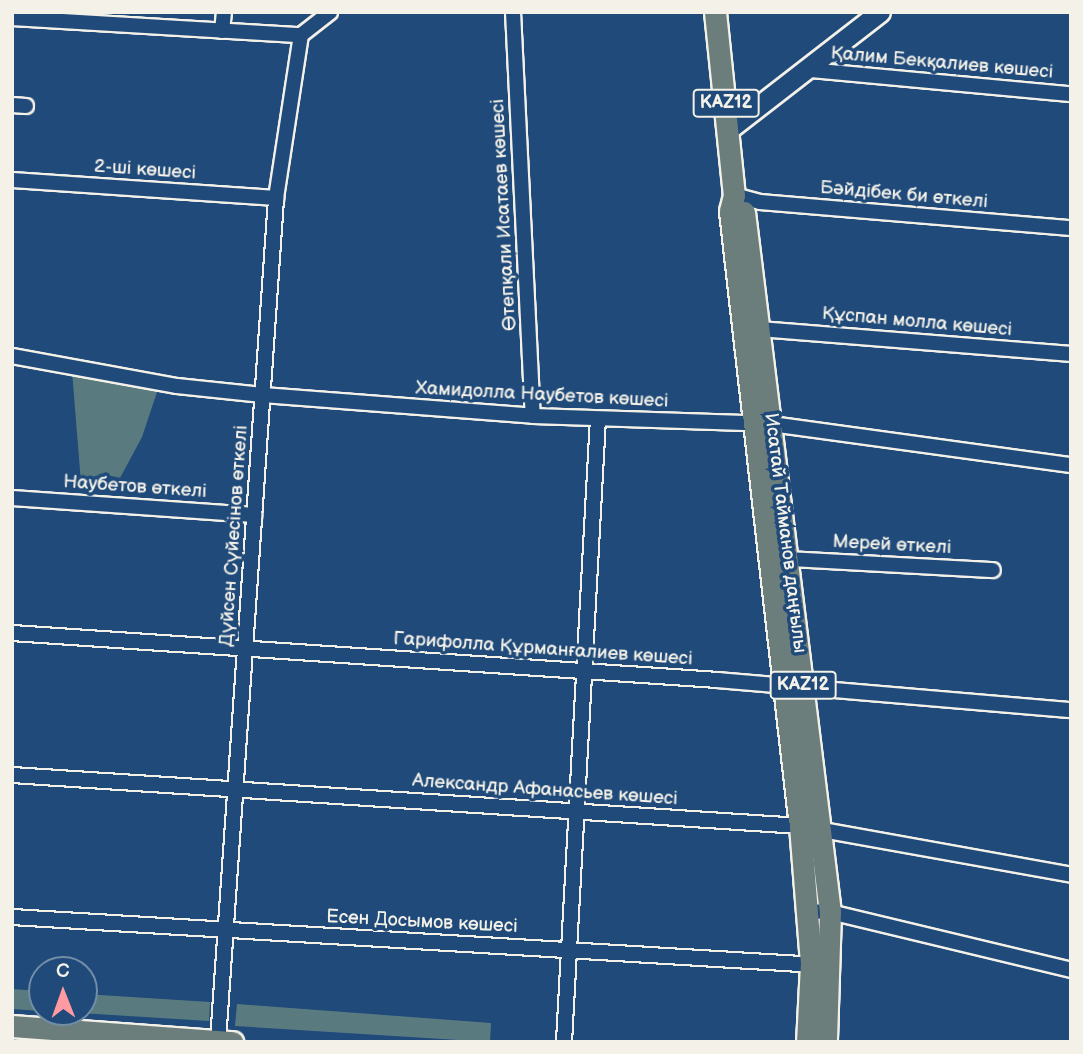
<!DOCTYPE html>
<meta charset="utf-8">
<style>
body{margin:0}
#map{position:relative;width:1083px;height:1054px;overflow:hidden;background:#1f4a7a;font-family:"Balsamiq Sans",sans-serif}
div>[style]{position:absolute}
.green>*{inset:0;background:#597b80}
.roads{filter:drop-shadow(2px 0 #f4f1e8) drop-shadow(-2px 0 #f4f1e8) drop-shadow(0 2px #f4f1e8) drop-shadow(0 -2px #f4f1e8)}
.street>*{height:14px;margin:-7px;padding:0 7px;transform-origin:7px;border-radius:7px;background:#1f4a7a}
.secondary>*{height:19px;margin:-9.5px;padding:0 9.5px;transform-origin:9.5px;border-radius:9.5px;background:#1f4a7a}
.primary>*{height:21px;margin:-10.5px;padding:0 10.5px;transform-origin:10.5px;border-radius:10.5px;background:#6c7e7c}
span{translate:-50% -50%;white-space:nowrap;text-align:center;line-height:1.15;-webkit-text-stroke:7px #1f4a7a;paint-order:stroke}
.shield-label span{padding:2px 5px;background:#1f4a7a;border:2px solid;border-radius:5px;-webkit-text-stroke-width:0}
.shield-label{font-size:18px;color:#f4f1e8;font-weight:700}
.street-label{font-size:19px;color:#f4f1e8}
.frame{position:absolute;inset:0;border:14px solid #f4f1e8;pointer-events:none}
.north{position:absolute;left:28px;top:956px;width:70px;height:70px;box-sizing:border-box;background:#1f4a7a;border:2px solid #748da6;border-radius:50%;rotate:359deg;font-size:19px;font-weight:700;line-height:28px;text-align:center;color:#f4f1e8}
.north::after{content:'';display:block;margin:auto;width:24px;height:32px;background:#ff9aa2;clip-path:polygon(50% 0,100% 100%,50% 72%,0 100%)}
</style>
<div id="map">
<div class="green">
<div style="clip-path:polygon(72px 371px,159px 386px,142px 437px,120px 478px,107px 475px,104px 482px,81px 483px)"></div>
<div style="clip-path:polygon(12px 989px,42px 991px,42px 1011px,12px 1009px)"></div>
<div style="clip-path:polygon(84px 994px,210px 1002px,209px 1021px,64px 1012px,84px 1012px)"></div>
<div style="clip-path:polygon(237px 1004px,491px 1023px,490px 1042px,235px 1026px)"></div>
</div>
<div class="roads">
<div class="street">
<div style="left:513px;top:12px;width:404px;rotate:87.2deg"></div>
<div style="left:12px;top:18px;width:289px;rotate:3.4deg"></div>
<div style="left:301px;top:35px;width:37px;rotate:-38deg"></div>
<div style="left:222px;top:31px;width:19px;rotate:-84deg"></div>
<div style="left:810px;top:70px;width:262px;rotate:5.3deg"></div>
<div style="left:12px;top:105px;width:14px;rotate:4deg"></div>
<div style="left:12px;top:180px;width:265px;rotate:3.9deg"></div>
<div style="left:734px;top:195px;width:27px;rotate:15deg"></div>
<div style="left:760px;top:202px;width:312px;rotate:4.8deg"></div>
<div style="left:760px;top:329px;width:312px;rotate:4.6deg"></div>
<div style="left:12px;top:356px;width:168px;rotate:10.3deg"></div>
<div style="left:177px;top:386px;width:86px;rotate:6deg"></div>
<div style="left:263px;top:395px;width:271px;rotate:4.4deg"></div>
<div style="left:533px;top:416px;width:238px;rotate:1.9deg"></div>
<div style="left:771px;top:424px;width:303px;rotate:7.8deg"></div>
<div style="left:12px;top:498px;width:243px;rotate:4deg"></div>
<div style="left:789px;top:559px;width:204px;rotate:3.1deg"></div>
<div style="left:12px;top:633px;width:708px;rotate:3.81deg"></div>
<div style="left:718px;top:680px;width:354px;rotate:4.9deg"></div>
<div style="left:12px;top:775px;width:790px;rotate:3.7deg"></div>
<div style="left:800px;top:826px;width:275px;rotate:10.2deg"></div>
<div style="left:808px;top:911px;width:22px;rotate:3deg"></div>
<div style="left:830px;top:912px;width:248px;rotate:13.5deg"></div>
<div style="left:12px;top:917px;width:807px;rotate:3.41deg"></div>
<div style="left:218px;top:1041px;width:845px;rotate:-86.06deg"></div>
<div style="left:276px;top:198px;width:165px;rotate:-81.3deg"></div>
<div style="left:564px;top:1042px;width:624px;rotate:-86.88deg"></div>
</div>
<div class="secondary">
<div style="left:729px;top:129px;width:191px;rotate:-37.8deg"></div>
</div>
<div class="primary">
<div style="left:715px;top:12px;width:184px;rotate:84.1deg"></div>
<div style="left:734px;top:195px;width:16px;rotate:104deg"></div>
<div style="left:730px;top:211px;width:619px;rotate:83.51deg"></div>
<div style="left:800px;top:826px;width:138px;rotate:85.4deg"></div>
<div style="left:811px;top:964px;width:78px;rotate:92.9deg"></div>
<div style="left:744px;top:212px;width:705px;rotate:83deg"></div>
<div style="left:830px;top:912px;width:130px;rotate:91.8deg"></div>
<div style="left:12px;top:1026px;width:221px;rotate:4.2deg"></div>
</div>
</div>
<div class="shield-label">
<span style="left:726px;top:103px">KAZ12</span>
<span style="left:803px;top:685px">KAZ12</span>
</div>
<div class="street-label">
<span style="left:942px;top:63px;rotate:5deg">Қалим Бекқалиев көшесі</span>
<span style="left:145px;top:170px;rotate:4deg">2-ші көшесі</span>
<span style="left:904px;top:195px;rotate:5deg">Бәйдібек би өткелі</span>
<span style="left:504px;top:215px;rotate:-93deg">Өтепқали Исатаев көшесі</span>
<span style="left:917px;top:322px;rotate:5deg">Құспан молла көшесі</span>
<span style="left:542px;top:395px;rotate:3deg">Хамидолла Наубетов көшесі</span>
<span style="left:135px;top:487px;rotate:4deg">Наубетов өткелі</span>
<span style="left:785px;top:533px;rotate:83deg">Исатай Тайманов даңғылы</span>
<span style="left:234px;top:536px;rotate:-86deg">Дүйсен Сүйесінов өткелі</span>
<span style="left:892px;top:545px;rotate:3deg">Мерей өткелі</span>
<span style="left:543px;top:649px;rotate:4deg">Гарифолла Құрманғалиев көшесі</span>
<span style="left:545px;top:790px;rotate:4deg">Александр Афанасьев көшесі</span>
<span style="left:422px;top:922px;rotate:3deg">Есен Досымов көшесі</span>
</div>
<div class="frame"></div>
<div class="north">С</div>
</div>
